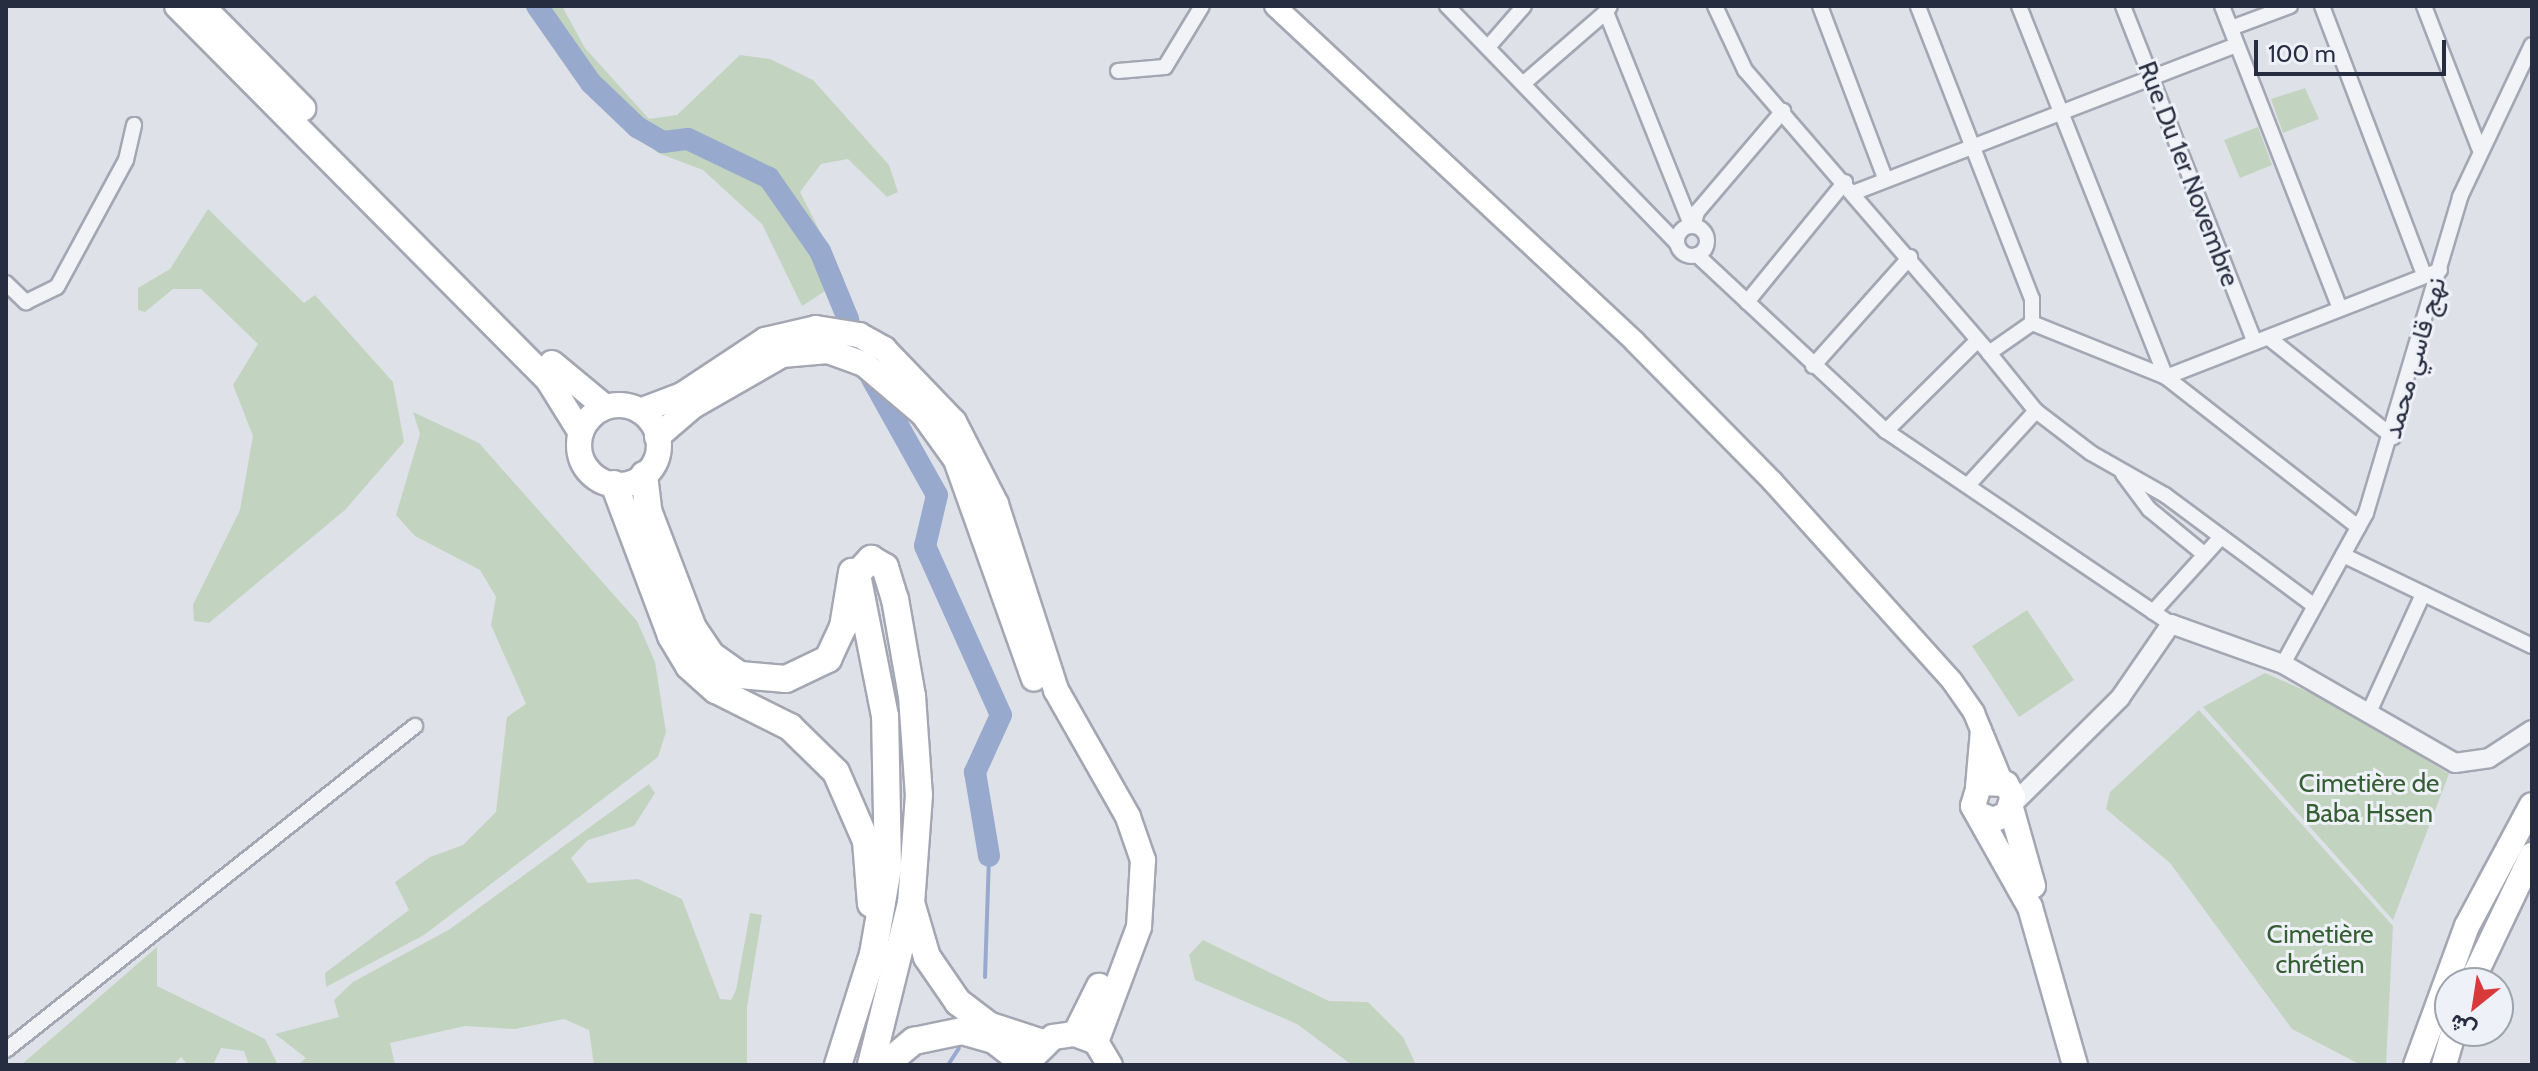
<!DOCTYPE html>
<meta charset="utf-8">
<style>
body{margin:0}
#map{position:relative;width:2538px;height:1071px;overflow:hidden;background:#dfe1e9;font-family:Cabin,Vazirmatn,sans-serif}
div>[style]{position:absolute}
.green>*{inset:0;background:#c2d4bf}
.stream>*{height:4px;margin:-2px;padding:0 2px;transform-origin:2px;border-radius:2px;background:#97a9cc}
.river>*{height:22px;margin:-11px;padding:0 11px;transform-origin:11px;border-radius:11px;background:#97a9cc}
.roads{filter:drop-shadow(2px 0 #a4a7b3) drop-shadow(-2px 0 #a4a7b3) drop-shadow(0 2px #a4a7b3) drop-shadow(0 -2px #a4a7b3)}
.minor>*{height:14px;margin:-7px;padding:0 7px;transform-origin:7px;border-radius:7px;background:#f2f3f7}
.minor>.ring{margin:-7px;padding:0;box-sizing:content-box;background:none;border:14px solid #f2f3f7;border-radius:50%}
.tertiary>*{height:18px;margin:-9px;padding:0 9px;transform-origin:9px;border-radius:9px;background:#f2f3f7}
.secondary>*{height:20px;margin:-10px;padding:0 10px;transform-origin:10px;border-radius:10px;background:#fff}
.primary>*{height:24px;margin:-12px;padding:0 12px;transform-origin:12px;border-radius:12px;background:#fff}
.trunk>*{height:24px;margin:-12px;padding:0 12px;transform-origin:12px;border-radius:12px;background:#fff}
.trunk>.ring{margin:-12px;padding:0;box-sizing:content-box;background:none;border:24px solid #fff;border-radius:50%}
.motorway>*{height:26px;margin:-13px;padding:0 13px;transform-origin:13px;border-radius:13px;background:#fff}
span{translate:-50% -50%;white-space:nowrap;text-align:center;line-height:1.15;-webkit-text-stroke:6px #eef1f7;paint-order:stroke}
.street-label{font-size:26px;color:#272d41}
.park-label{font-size:26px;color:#355e33}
.frame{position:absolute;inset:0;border:8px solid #272d41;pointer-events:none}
.north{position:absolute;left:2434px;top:967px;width:80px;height:80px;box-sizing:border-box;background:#eef1f7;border:2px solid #9ea3ae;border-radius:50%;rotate:210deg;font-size:22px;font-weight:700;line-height:32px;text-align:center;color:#272d41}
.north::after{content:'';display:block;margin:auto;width:28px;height:36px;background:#d83a3c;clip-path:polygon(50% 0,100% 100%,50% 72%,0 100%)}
.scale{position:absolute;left:2254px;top:40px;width:192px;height:36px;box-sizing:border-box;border:4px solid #272d41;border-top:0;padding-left:10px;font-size:24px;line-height:28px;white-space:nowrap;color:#272d41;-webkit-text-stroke:6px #eef1f7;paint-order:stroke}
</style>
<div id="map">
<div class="green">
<div style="clip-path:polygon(525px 6px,562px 6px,585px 48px,649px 119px,677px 115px,740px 55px,770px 59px,813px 80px,889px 165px,898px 192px,887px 197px,848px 159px,821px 164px,800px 192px,844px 279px,802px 306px,762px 224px,703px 170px,658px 153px,578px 82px)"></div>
<div style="clip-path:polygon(2305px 88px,2319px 119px,2283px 133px,2271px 99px)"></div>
<div style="clip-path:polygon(2258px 127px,2272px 165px,2240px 178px,2224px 140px)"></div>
<div style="clip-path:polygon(208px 209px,304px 303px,315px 295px,393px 382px,404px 442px,345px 510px,209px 623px,194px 621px,193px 605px,240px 510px,253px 436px,233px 385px,258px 344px,201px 289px,173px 289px,145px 312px,138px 310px,138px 288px,170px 269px)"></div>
<div style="clip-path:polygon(413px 412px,479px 443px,637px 621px,655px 662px,666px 732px,658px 757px,424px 935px,326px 987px,325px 973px,409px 910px,395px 882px,430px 857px,463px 845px,496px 812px,507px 717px,526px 704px,491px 625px,496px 597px,480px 570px,415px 536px,396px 515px,420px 434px)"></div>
<div style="clip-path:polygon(2027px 610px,2074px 680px,2019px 717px,1972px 646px)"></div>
<div style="clip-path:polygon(2265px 673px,2336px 704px,2449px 774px,2393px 920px,2203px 707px)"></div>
<div style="clip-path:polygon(2199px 710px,2393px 926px,2386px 1065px,2361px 1065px,2292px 1029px,2170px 863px,2106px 809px,2110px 792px)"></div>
<div style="clip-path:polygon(649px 784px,655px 793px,634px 826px,588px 840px,571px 858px,588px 883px,638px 879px,682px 899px,720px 999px,731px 1000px,736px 990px,750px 913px,762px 915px,747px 1007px,747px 1065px,594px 1065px,589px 1030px,564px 1019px,515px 1029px,465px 1026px,390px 1043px,395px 1065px,297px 1065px,306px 1058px,275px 1034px,339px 1017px,334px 1000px,353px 982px,450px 929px)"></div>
<div style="clip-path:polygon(1203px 940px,1329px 1001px,1368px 1002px,1403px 1037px,1416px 1065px,1352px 1065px,1297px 1024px,1195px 980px,1189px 955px)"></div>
<div style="clip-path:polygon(157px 947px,157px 986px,265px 1039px,278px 1065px,249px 1065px,244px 1051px,221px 1048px,213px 1065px,188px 1065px,181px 1057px,173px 1065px,21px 1065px)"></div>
</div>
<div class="stream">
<div style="left:985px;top:977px;width:121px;rotate:-88.1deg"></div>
<div style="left:948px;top:1065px;width:20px;rotate:-57deg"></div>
</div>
<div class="river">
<div style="left:537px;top:6px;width:94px;rotate:55deg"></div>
<div style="left:591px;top:83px;width:64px;rotate:43.7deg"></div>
<div style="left:637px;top:127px;width:30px;rotate:30deg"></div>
<div style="left:663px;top:142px;width:25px;rotate:-7deg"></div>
<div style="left:688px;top:139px;width:90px;rotate:25.7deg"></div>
<div style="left:769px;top:178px;width:89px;rotate:55.1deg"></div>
<div style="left:820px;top:251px;width:74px;rotate:67.6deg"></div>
<div style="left:871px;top:377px;width:135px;rotate:60.8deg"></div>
<div style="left:937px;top:495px;width:52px;rotate:103.2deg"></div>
<div style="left:925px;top:546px;width:185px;rotate:65.8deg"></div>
<div style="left:1001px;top:715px;width:63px;rotate:114.5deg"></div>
<div style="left:975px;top:772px;width:85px;rotate:80.5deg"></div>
</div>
<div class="roads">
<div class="minor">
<div style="left:1447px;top:6px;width:330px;rotate:45.9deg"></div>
<div style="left:1610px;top:6px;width:7px;rotate:124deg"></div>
<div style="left:1606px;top:12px;width:229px;rotate:68.2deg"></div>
<div style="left:1715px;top:6px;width:71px;rotate:64.9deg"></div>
<div style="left:1745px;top:70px;width:374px;rotate:49.2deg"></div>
<div style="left:1989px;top:353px;width:52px;rotate:-34.9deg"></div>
<div style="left:2032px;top:323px;width:24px;rotate:-90deg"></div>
<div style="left:2032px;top:299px;width:314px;rotate:-111.3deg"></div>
<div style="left:1820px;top:6px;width:184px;rotate:69.3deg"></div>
<div style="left:2019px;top:6px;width:399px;rotate:68.4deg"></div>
<div style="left:2166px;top:377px;width:244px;rotate:38deg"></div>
<div style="left:2123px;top:6px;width:361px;rotate:68.6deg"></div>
<div style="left:2222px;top:6px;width:325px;rotate:68.7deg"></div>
<div style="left:2322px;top:6px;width:288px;rotate:69.2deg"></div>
<div style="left:2424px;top:6px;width:152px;rotate:68.8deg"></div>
<div style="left:2231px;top:28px;width:63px;rotate:-20.4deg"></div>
<div style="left:1489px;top:46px;width:53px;rotate:-48.8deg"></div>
<div style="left:1118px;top:71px;width:47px;rotate:-4.9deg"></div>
<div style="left:1165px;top:67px;width:71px;rotate:-58.8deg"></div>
<div style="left:1524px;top:83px;width:108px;rotate:-40.9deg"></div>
<div style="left:1853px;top:193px;width:411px;rotate:-21.1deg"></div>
<div style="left:1693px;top:226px;width:15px;rotate:-74deg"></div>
<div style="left:1697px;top:212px;width:133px;rotate:-49.6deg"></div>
<div class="ring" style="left:1677px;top:226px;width:16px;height:16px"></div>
<div style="left:1697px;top:255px;width:258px;rotate:43deg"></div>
<div style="left:1886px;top:431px;width:344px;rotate:34.1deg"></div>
<div style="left:6px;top:283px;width:28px;rotate:44deg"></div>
<div style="left:26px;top:302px;width:34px;rotate:-26deg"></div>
<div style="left:57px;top:287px;width:145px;rotate:-61.5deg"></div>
<div style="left:126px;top:160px;width:36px;rotate:-77deg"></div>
<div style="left:1747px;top:302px;width:155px;rotate:-50.8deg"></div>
<div style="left:2032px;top:323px;width:144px;rotate:21.9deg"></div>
<div style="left:2166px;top:377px;width:294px;rotate:-21.3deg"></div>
<div style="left:2269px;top:338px;width:159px;rotate:38.6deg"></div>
<div style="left:1989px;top:353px;width:75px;rotate:51deg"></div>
<div style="left:2036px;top:411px;width:69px;rotate:37.4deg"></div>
<div style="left:2091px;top:453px;width:85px;rotate:29.6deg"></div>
<div style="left:2165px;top:495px;width:184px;rotate:36.6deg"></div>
<div style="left:1813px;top:366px;width:146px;rotate:-48.3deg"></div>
<div style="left:1886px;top:431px;width:129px;rotate:-44.7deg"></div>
<div style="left:2123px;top:474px;width:44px;rotate:53.4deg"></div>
<div style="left:2149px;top:509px;width:72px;rotate:39.4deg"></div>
<div style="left:1969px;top:484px;width:99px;rotate:-47.5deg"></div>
<div style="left:2343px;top:555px;width:210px;rotate:25.7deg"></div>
<div style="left:2153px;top:612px;width:101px;rotate:-47.8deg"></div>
<div style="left:2283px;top:664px;width:172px;rotate:-61.2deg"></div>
<div style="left:2366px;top:513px;width:330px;rotate:-73.4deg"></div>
<div style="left:2460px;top:197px;width:168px;rotate:-64.7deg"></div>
<div style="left:2370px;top:710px;width:128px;rotate:-65.4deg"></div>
<div style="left:6px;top:1050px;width:522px;rotate:-38.39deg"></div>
</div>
<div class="tertiary">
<div style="left:2012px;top:805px;width:152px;rotate:-44.7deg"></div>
<div style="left:2120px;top:698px;width:90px;rotate:-55.4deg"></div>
<div style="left:2171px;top:624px;width:119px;rotate:19.7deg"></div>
<div style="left:2283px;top:664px;width:198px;rotate:29.9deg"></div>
<div style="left:2455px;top:763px;width:34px;rotate:-8deg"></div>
<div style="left:2489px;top:758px;width:51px;rotate:-33.1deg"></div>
</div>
<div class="secondary">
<div style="left:1275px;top:6px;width:492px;rotate:43deg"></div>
<div style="left:1635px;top:342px;width:195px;rotate:45.4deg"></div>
<div style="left:1772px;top:481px;width:269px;rotate:48deg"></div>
<div style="left:1952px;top:681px;width:39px;rotate:55deg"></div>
<div style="left:1974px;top:713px;width:74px;rotate:67.6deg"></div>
<div style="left:1976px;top:787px;width:57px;rotate:-85deg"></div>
</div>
<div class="primary">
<div style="left:2011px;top:808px;width:81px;rotate:74.2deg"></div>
<div style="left:1978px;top:814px;width:16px;rotate:22deg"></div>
<div style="left:1993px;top:820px;width:15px;rotate:-23deg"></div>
<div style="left:2007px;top:814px;width:18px;rotate:-71deg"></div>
<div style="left:2013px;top:797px;width:15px;rotate:-118deg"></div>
<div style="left:2006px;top:784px;width:26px;rotate:-178deg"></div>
<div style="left:1980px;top:783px;width:24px;rotate:107deg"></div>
<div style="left:1973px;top:806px;width:116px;rotate:60.6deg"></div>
<div style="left:2030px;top:907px;width:164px;rotate:74.1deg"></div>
</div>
<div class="trunk">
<div style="left:177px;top:6px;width:527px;rotate:45.23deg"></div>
<div style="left:548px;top:380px;width:62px;rotate:58.1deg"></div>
<div style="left:202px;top:6px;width:144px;rotate:45.3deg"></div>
<div style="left:552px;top:363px;width:69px;rotate:39.7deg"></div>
<div class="ring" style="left:579px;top:405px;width:56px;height:56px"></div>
<div style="left:640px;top:411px;width:45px;rotate:-20.9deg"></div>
<div style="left:682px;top:395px;width:100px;rotate:-33.5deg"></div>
<div style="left:765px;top:340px;width:52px;rotate:-13.2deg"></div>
<div style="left:816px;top:328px;width:44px;rotate:9.2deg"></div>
<div style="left:859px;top:335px;width:29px;rotate:29deg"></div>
<div style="left:884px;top:349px;width:101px;rotate:46.2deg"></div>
<div style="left:954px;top:422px;width:92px;rotate:62.9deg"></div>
<div style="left:996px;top:504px;width:195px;rotate:72.1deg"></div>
<div style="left:1056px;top:690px;width:146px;rotate:60.4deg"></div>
<div style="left:1128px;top:817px;width:46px;rotate:70.8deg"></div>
<div style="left:1143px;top:860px;width:67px;rotate:93.4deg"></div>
<div style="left:1139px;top:927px;width:123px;rotate:110.5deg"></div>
<div style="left:657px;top:437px;width:48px;rotate:-40.7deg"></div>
<div style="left:693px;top:406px;width:103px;rotate:-29.8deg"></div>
<div style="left:782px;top:355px;width:46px;rotate:-5deg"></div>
<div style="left:828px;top:351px;width:38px;rotate:20deg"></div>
<div style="left:864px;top:364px;width:77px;rotate:40.3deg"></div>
<div style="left:923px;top:414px;width:57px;rotate:54.3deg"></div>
<div style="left:956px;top:460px;width:232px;rotate:70.4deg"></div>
<div style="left:2471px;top:983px;width:142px;rotate:-64.5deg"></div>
<div style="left:1075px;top:1034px;width:54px;rotate:-63.4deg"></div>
<div style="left:1033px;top:1057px;width:28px;rotate:-45deg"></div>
<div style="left:1053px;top:1037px;width:22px;rotate:-8deg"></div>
<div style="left:1075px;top:1034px;width:22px;rotate:21deg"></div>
<div style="left:1096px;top:1042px;width:27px;rotate:59deg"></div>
<div style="left:2416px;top:1065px;width:148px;rotate:-69.9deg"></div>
<div style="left:2467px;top:926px;width:137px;rotate:-61.8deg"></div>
<div style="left:2444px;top:1065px;width:35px;rotate:-74deg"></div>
</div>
<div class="motorway">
<div style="left:644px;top:475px;width:38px;rotate:83deg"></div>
<div style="left:649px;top:513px;width:123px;rotate:69.1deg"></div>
<div style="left:693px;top:628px;width:32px;rotate:56deg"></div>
<div style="left:711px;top:655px;width:35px;rotate:35deg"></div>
<div style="left:740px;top:675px;width:46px;rotate:5deg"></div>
<div style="left:786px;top:679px;width:47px;rotate:-25.5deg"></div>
<div style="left:828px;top:659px;width:35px;rotate:-65deg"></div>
<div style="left:843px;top:627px;width:56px;rotate:-80.7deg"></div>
<div style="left:614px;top:484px;width:162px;rotate:69.4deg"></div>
<div style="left:671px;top:636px;width:35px;rotate:59deg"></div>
<div style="left:689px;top:666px;width:36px;rotate:42deg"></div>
<div style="left:716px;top:690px;width:83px;rotate:26.6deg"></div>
<div style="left:790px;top:727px;width:64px;rotate:44.4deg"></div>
<div style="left:836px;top:772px;width:75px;rotate:66.5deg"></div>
<div style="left:866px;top:841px;width:63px;rotate:85.5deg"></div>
<div style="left:912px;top:906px;width:53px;rotate:73.6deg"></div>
<div style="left:927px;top:957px;width:55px;rotate:55.4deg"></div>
<div style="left:958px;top:1002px;width:38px;rotate:37deg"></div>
<div style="left:988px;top:1025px;width:58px;rotate:18.1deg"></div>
<div style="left:838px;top:1065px;width:116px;rotate:-72.5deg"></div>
<div style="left:873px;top:954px;width:87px;rotate:-80.1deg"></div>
<div style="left:888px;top:868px;width:152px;rotate:-91.1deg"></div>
<div style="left:885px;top:716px;width:145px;rotate:-101.2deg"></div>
<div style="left:857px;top:574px;width:21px;rotate:-47deg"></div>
<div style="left:871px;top:559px;width:16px;rotate:30deg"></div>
<div style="left:885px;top:567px;width:34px;rotate:73deg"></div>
<div style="left:895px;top:599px;width:98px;rotate:80.1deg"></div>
<div style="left:912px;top:696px;width:99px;rotate:86deg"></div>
<div style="left:919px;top:795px;width:108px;rotate:94.2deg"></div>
<div style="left:911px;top:903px;width:167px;rotate:103.9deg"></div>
<div style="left:885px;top:1065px;width:38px;rotate:-40deg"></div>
<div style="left:914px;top:1041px;width:49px;rotate:-11.8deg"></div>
<div style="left:962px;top:1031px;width:33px;rotate:16deg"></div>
<div style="left:994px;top:1040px;width:41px;rotate:38deg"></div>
</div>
</div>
<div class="street-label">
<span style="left:2188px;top:174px;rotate:69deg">Rue Du 1er Novembre</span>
<span style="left:2415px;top:358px;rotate:-74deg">نهج قاسي محمد</span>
</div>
<div class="park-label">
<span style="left:2369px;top:799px">Cimetière de<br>Baba Hssen</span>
<span style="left:2320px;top:950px">Cimetière<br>chrétien</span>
</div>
<div class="frame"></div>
<div class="north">ش</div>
<div class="scale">100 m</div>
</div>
